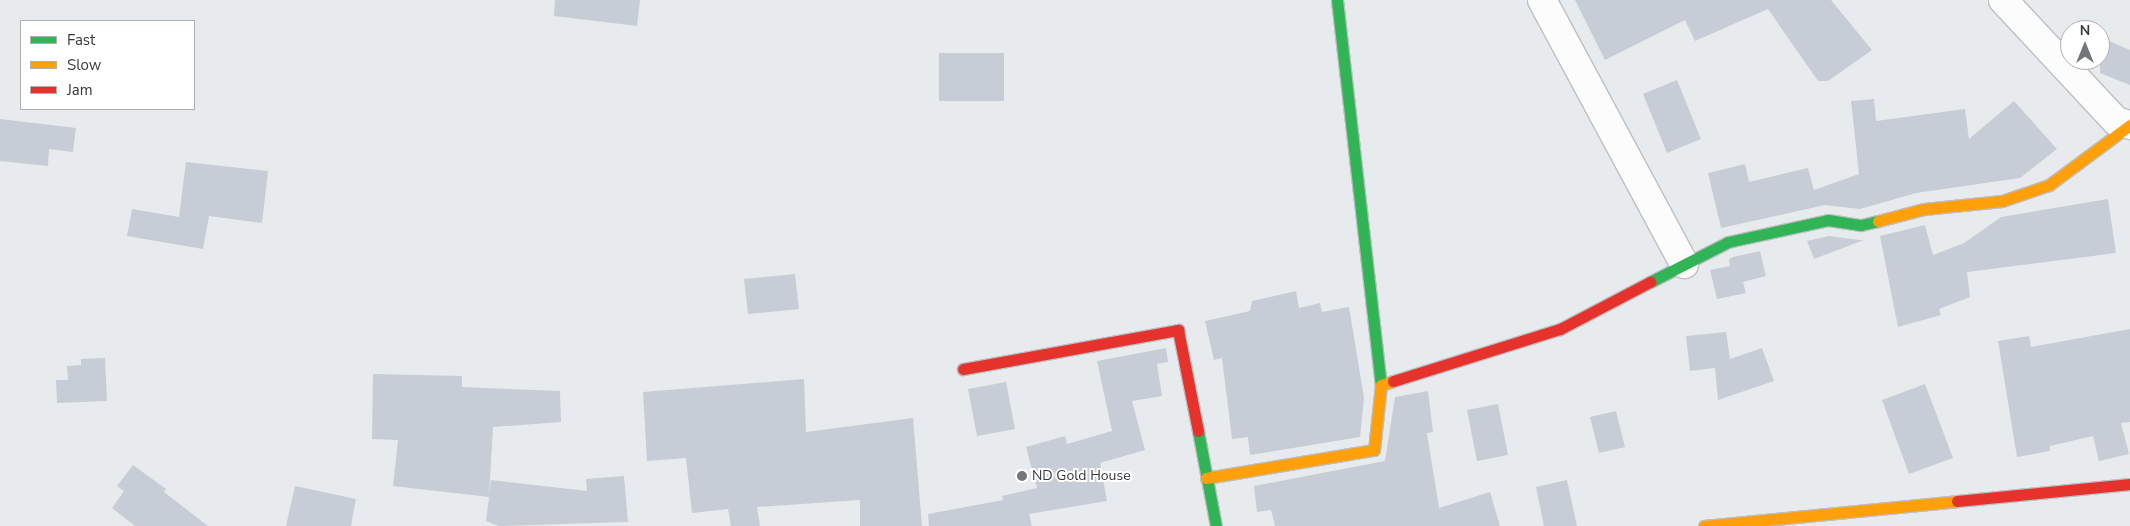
<!DOCTYPE html>
<style>
body{margin:0}
#map{position:relative;width:2130px;height:526px;overflow:hidden;background:#e8ebee;font-family:"Nunito Sans",sans-serif}
div>[style]{position:absolute}
.building>*{inset:0;background:#c6cdd6}
.roads{filter:drop-shadow(1px 0 #bdbfc1) drop-shadow(-1px 0 #bdbfc1) drop-shadow(0 1px #bdbfc1) drop-shadow(0 -1px #bdbfc1)}
.street>*{height:28px;margin:-14px;padding:0 14px;transform-origin:14px;border-radius:14px;background:#fcfcfc}
.fast>*{height:11px;margin:-5.5px;padding:0 5.5px;transform-origin:5.5px;border-radius:5.5px;background:#30b455}
.slow>*{height:11px;margin:-5.5px;padding:0 5.5px;transform-origin:5.5px;border-radius:5.5px;background:#ff9f0a}
.jam>*{height:11px;margin:-5.5px;padding:0 5.5px;transform-origin:5.5px;border-radius:5.5px;background:#e5322d}
.dots>*{width:14px;height:14px;translate:-50% -50%;box-sizing:border-box;border:2px solid #fff;border-radius:50%}
span{translate:-50% -50%;white-space:nowrap;text-align:center;line-height:1.15;-webkit-text-stroke:4px #fff;paint-order:stroke}
.poi-label{font-size:14px;color:#36383b}
.left{translate:0 -50%;text-align:left}
.legend{position:absolute;left:20px;top:20px;width:175px;height:90px;box-sizing:border-box;background:#fff;border:1px solid #afafb1;margin:0;padding:6px 9px;list-style:none;font-size:15px;color:#36383b}
.legend li{display:flex;align-items:center;gap:10px;height:25px}
.legend b{width:25px;border:1px solid #afafb1}
.north{position:absolute;left:2060px;top:20px;width:50px;height:50px;box-sizing:border-box;background:#fff;border:1px solid #afafb1;border-radius:50%;rotate:0deg;font-size:14px;font-weight:700;line-height:20px;text-align:center;color:#36383b}
.north::after{content:'';display:block;margin:auto;width:18px;height:22px;background:#74777a;clip-path:polygon(50% 0,100% 100%,50% 72%,0 100%)}
</style>
<div id="map">
<div class="building">
<div style="clip-path:polygon(555px 0,640px 0,637px 26px,554px 16px)"></div>
<div style="clip-path:polygon(1575px 0,1831px 0,1872px 50px,1828px 81px,1818px 81px,1768px 9px,1695px 41px,1685px 20px,1605px 60px)"></div>
<div style="clip-path:polygon(2100px 37px,2130px 50px,2130px 85px,2100px 73px)"></div>
<div style="clip-path:polygon(939px 53px,1004px 53px,1004px 101px,939px 101px)"></div>
<div style="clip-path:polygon(1677px 80px,1701px 139px,1667px 153px,1643px 94px)"></div>
<div style="clip-path:polygon(1874px 99px,1876px 121px,1965px 109px,1969px 139px,2014px 101px,2057px 149px,2020px 178px,1916px 193px,1860px 209px,1825px 205px,1721px 228px,1708px 173px,1745px 164px,1749px 182px,1808px 168px,1814px 190px,1859px 174px,1851px 101px)"></div>
<div style="clip-path:polygon(0 119px,76px 128px,73px 152px,49px 149px,48px 166px,0 161px)"></div>
<div style="clip-path:polygon(186px 162px,268px 171px,262px 223px,209px 216px,203px 249px,127px 236px,132px 209px,179px 217px)"></div>
<div style="clip-path:polygon(2108px 199px,2116px 253px,1967px 272px,1970px 297px,1939px 309px,1941px 315px,1898px 327px,1880px 236px,1925px 225px,1933px 255px,1964px 243px,2001px 217px)"></div>
<div style="clip-path:polygon(1829px 236px,1859px 240px,1864px 240px,1814px 259px,1807px 241px)"></div>
<div style="clip-path:polygon(1760px 251px,1766px 276px,1743px 282px,1746px 293px,1717px 299px,1710px 270px,1730px 266px,1729px 259px,1733px 257px)"></div>
<div style="clip-path:polygon(795px 274px,799px 309px,748px 314px,744px 279px)"></div>
<div style="clip-path:polygon(1296px 291px,1299px 308px,1320px 303px,1322px 312px,1349px 307px,1364px 398px,1360px 437px,1250px 455px,1248px 437px,1232px 439px,1222px 358px,1214px 360px,1205px 321px,1250px 311px,1252px 301px)"></div>
<div style="clip-path:polygon(2130px 329px,2130px 422px,2121px 423px,2129px 454px,2099px 461px,2093px 436px,2050px 446px,2050px 451px,2017px 457px,1998px 341px,2029px 336px,2031px 347px)"></div>
<div style="clip-path:polygon(1726px 332px,1730px 359px,1762px 348px,1774px 381px,1718px 400px,1715px 368px,1690px 371px,1686px 336px)"></div>
<div style="clip-path:polygon(1166px 348px,1168px 362px,1157px 364px,1162px 396px,1132px 401px,1145px 450px,1100px 463px,1107px 501px,1029px 514px,1032px 526px,929px 526px,928px 514px,1003px 500px,1002px 496px,1037px 488px,1026px 447px,1065px 436px,1067px 444px,1112px 431px,1097px 361px)"></div>
<div style="clip-path:polygon(105px 358px,107px 401px,57px 403px,56px 380px,68px 380px,67px 366px,81px 365px,81px 359px)"></div>
<div style="clip-path:polygon(373px 374px,462px 376px,462px 387px,560px 391px,561px 422px,493px 427px,489px 496px,491px 480px,587px 491px,586px 479px,624px 476px,628px 522px,499px 526px,486px 521px,489px 497px,393px 486px,398px 440px,372px 439px)"></div>
<div style="clip-path:polygon(804px 379px,806px 432px,913px 418px,922px 526px,860px 526px,860px 500px,757px 507px,760px 526px,731px 526px,728px 509px,692px 513px,686px 458px,647px 461px,643px 392px)"></div>
<div style="clip-path:polygon(1006px 382px,1015px 429px,977px 436px,968px 389px)"></div>
<div style="clip-path:polygon(1925px 384px,1953px 458px,1909px 474px,1882px 400px)"></div>
<div style="clip-path:polygon(1428px 391px,1433px 432px,1427px 433px,1439px 508px,1490px 492px,1500px 526px,1275px 526px,1271px 510px,1257px 512px,1254px 486px,1385px 461px,1395px 397px)"></div>
<div style="clip-path:polygon(1498px 404px,1508px 455px,1477px 461px,1467px 410px)"></div>
<div style="clip-path:polygon(1616px 411px,1625px 447px,1599px 453px,1590px 417px)"></div>
<div style="clip-path:polygon(133px 465px,166px 489px,164px 492px,208px 526px,135px 526px,112px 508px,124px 491px,117px 486px)"></div>
<div style="clip-path:polygon(1567px 480px,1577px 526px,1544px 526px,1536px 487px)"></div>
<div style="clip-path:polygon(295px 486px,356px 499px,351px 526px,286px 526px)"></div>
</div>
<div class="roads">
<div class="street">
<div style="left:1542px;top:0;width:300px;rotate:61.7deg"></div>
<div style="left:2003px;top:0;width:166px;rotate:47deg"></div>
<div style="left:2116px;top:121px;width:15px;rotate:16deg"></div>
</div>
<div class="fast">
<div style="left:1337px;top:0;width:388px;rotate:83.5deg"></div>
<div style="left:1650px;top:282px;width:88px;rotate:-27.1deg"></div>
<div style="left:1728px;top:242px;width:102px;rotate:-12.4deg"></div>
<div style="left:1828px;top:220px;width:33px;rotate:9deg"></div>
<div style="left:1861px;top:225px;width:17px;rotate:-13deg"></div>
<div style="left:1198px;top:431px;width:97px;rotate:79.3deg"></div>
</div>
<div class="slow">
<div style="left:1878px;top:221px;width:48px;rotate:-14.6deg"></div>
<div style="left:1924px;top:209px;width:78px;rotate:-5.9deg"></div>
<div style="left:2002px;top:201px;width:50px;rotate:-18.8deg"></div>
<div style="left:2049px;top:185px;width:101px;rotate:-36.5deg"></div>
<div style="left:1206px;top:478px;width:170px;rotate:-9.5deg"></div>
<div style="left:1374px;top:450px;width:65px;rotate:-83.9deg"></div>
<div style="left:1381px;top:385px;width:13px;rotate:-18deg"></div>
<div style="left:1704px;top:526px;width:254px;rotate:-5.6deg"></div>
</div>
<div class="jam">
<div style="left:963px;top:369px;width:219px;rotate:-10.3deg"></div>
<div style="left:1178px;top:330px;width:103px;rotate:78.8deg"></div>
<div style="left:1393px;top:381px;width:175px;rotate:-17.3deg"></div>
<div style="left:1560px;top:329px;width:102px;rotate:-27.6deg"></div>
<div style="left:1957px;top:501px;width:174px;rotate:-5.6deg"></div>
</div>
</div>
<div class="dots">
<div style="left:1022px;top:476px;background:#74777a"></div>
</div>
<div class="poi-label">
<span class="left" style="left:1032px;top:476px">ND Gold House</span>
</div>
<ul class="legend">
<li><b style="height:6px;background:#30b455"></b>Fast</li>
<li><b style="height:6px;background:#ff9f0a"></b>Slow</li>
<li><b style="height:6px;background:#e5322d"></b>Jam</li>
</ul>
<div class="north">N</div>
</div>
